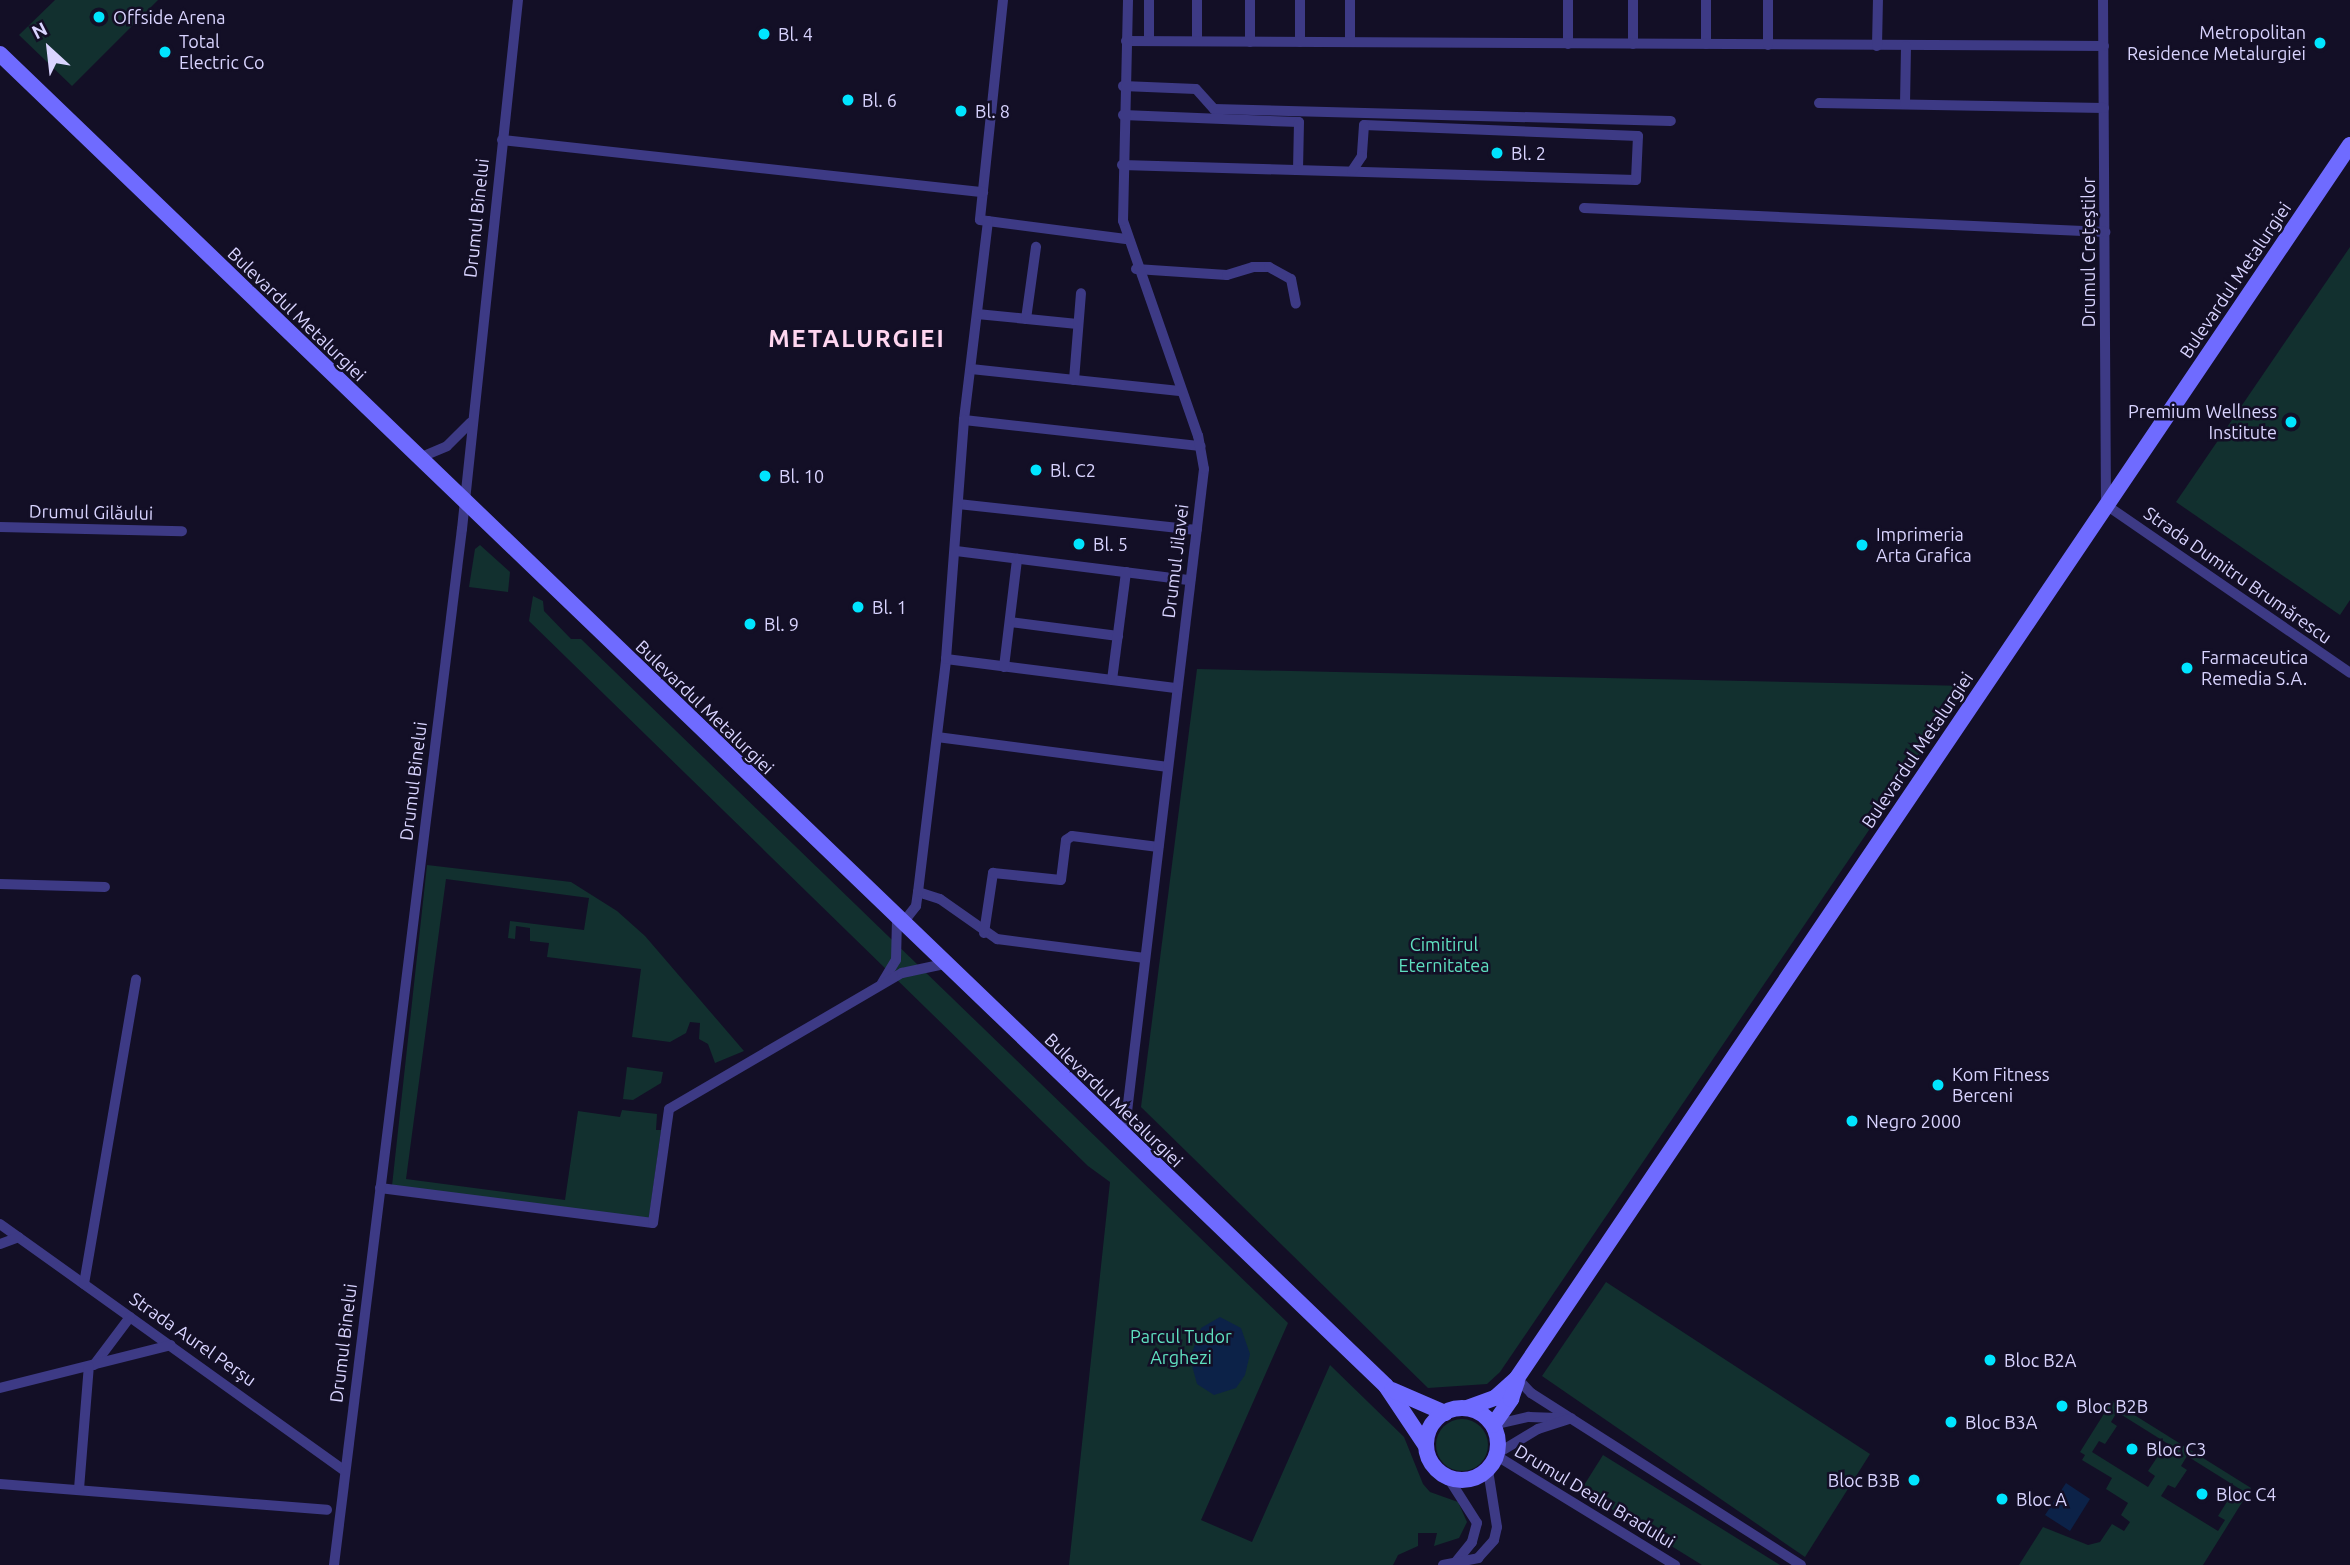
<!DOCTYPE html>
<meta charset="utf-8">
<style>
body{margin:0}
#map{position:relative;width:2350px;height:1565px;overflow:hidden;background:#130f26;font-family:Ubuntu,sans-serif}
div>[style]{position:absolute}
.green>*{inset:0;background:#12302f}
.round{border-radius:50%}
.water>*{inset:0;background:#0c2248}
.minor>*{height:10px;margin:-5px;padding:0 5px;transform-origin:5px;border-radius:5px;background:#3d3a85}
.secondary>*{height:16px;margin:-8px;padding:0 8px;transform-origin:8px;border-radius:8px;background:#6f6bff}
.secondary>.ring{margin:-8px;padding:0;box-sizing:content-box;background:none;border:16px solid #6f6bff;border-radius:50%}
.dots>*{width:19px;height:19px;translate:-50% -50%;box-sizing:border-box;border:4px solid #130f26;border-radius:50%}
span{translate:-50% -50%;white-space:nowrap;text-align:center;line-height:1.15;-webkit-text-stroke:5px #130f26;paint-order:stroke}
.poi-label{font-size:18px;color:#d9d4ff}
.left{translate:0 -50%;text-align:left}
.right{translate:-100% -50%;text-align:right}
.street-label{font-size:18px;color:#d9d4ff}
.park-label{font-size:18px;color:#5fe0c0}
.district-label{font-size:24px;color:#ffd6f0;font-weight:700;letter-spacing:2px}
.north{position:absolute;left:14px;top:14px;width:70px;height:70px;-webkit-text-stroke:5px #130f26;paint-order:stroke;rotate:333deg;font-size:19px;font-weight:700;line-height:28px;text-align:center;color:#d9d4ff}
.north::after{content:'';display:block;margin:auto;width:24px;height:32px;background:#d9d4ff;clip-path:polygon(50% 0,100% 100%,50% 72%,0 100%)}
</style>
<div id="map">
<div class="green">
<div style="clip-path:polygon(55px 0,158px 0,72px 86px,19px 35px)"></div>
<div style="clip-path:polygon(2350px 247px,2350px 600px,2340px 615px,2176px 502px)"></div>
<div style="clip-path:polygon(480px 545px,510px 572px,508px 592px,469px 587px,475px 549px)"></div>
<div style="clip-path:polygon(533px 596px,543px 601px,544px 611px,571px 639px,581px 639px,1288px 1323px,1201px 1520px,1252px 1542px,1330px 1365px,1404px 1437px,1423px 1484px,1430px 1492px,1458px 1502px,1467px 1522px,1459px 1538px,1434px 1546px,1437px 1533px,1418px 1533px,1418px 1546px,1398px 1555px,1393px 1565px,1069px 1565px,1110px 1182px,1088px 1166px,529px 621px)"></div>
<div style="clip-path:polygon(1197px 669px,1967px 686px,1500px 1372px,1487px 1384px,1428px 1388px,1141px 1107px)"></div>
<div style="clip-path:polygon(427px 865px,571px 882px,617px 911px,645px 936px,744px 1051px,715px 1063px,708px 1044px,699px 1039px,700px 1023px,690px 1022px,686px 1033px,670px 1042px,632px 1037px,641px 969px,547px 957px,549px 943px,530px 941px,530px 928px,516px 926px,515px 939px,508px 938px,510px 921px,584px 930px,589px 898px,446px 879px,406px 1179px,565px 1200px,578px 1111px,620px 1117px,622px 1110px,657px 1114px,656px 1130px,661px 1130px,649px 1218px,392px 1186px)"></div>
<div style="clip-path:polygon(627px 1067px,663px 1072px,661px 1083px,633px 1100px,623px 1099px)"></div>
<div style="clip-path:polygon(1606px 1282px,1870px 1454px,1805px 1557px,1542px 1376px)"></div>
<div style="clip-path:polygon(evenodd,2112px 1401px,2251px 1488px,2203px 1565px,2019px 1565px,2043px 1527px,2088px 1545px,2100px 1542px,2112px 1524px,2124px 1531px,2130px 1522px,2121px 1515px,2128px 1503px,2106px 1489px,2112px 1478px,2082px 1460px,2085px 1455px,2080px 1452px,2112px 1401px,2117px 1412px,2173px 1447px,2167px 1457px,2160px 1453px,2148px 1471px,2155px 1476px,2148px 1487px,2092px 1452px,2099px 1441px,2105px 1444px,2117px 1426px,2111px 1422px,2117px 1412px,2112px 1401px,2187px 1456px,2243px 1491px,2237px 1501px,2230px 1497px,2218px 1516px,2225px 1520px,2218px 1531px,2161px 1496px,2168px 1485px,2175px 1488px,2187px 1470px,2181px 1466px,2187px 1456px)"></div>
<div class="round" style="left:1436px;top:1419px;width:52px;height:52px"></div>
<div style="clip-path:polygon(1603px 1455px,1727px 1532px,1780px 1565px,1702px 1565px,1605px 1505px,1581px 1490px)"></div>
</div>
<div class="water">
<div style="clip-path:polygon(1220px 1317px,1241px 1328px,1250px 1354px,1245px 1375px,1236px 1388px,1214px 1395px,1197px 1384px,1190px 1358px,1201px 1328px)"></div>
<div style="clip-path:polygon(2066px 1483px,2090px 1499px,2070px 1531px,2045px 1515px)"></div>
</div>
<div class="minor">
<div style="left:1003px;top:0;width:221px;rotate:96deg"></div>
<div style="left:980px;top:220px;width:147px;rotate:7.4deg"></div>
<div style="left:1149px;top:0;width:41px;rotate:90deg"></div>
<div style="left:1197px;top:0;width:41px;rotate:90deg"></div>
<div style="left:1250px;top:0;width:42px;rotate:90deg"></div>
<div style="left:1300px;top:0;width:42px;rotate:90deg"></div>
<div style="left:1350px;top:0;width:42px;rotate:90deg"></div>
<div style="left:1568px;top:0;width:44px;rotate:90deg"></div>
<div style="left:1633px;top:0;width:44px;rotate:90deg"></div>
<div style="left:1706px;top:0;width:44px;rotate:90deg"></div>
<div style="left:2103px;top:0;width:505px;rotate:89.66deg"></div>
<div style="left:2106px;top:505px;width:296px;rotate:34.5deg"></div>
<div style="left:1126px;top:41px;width:978px;rotate:0.29deg"></div>
<div style="left:1768px;top:45px;width:45px;rotate:-90deg"></div>
<div style="left:1877px;top:46px;width:46px;rotate:-88.8deg"></div>
<div style="left:1123px;top:86px;width:73px;rotate:2.4deg"></div>
<div style="left:1196px;top:89px;width:27px;rotate:48deg"></div>
<div style="left:1214px;top:109px;width:457px;rotate:1.5deg"></div>
<div style="left:1819px;top:103px;width:285px;rotate:1deg"></div>
<div style="left:1905px;top:104px;width:58px;rotate:-89deg"></div>
<div style="left:1123px;top:115px;width:176px;rotate:2.3deg"></div>
<div style="left:1299px;top:122px;width:47px;rotate:91.2deg"></div>
<div style="left:502px;top:140px;width:484px;rotate:6.2deg"></div>
<div style="left:1122px;top:165px;width:514px;rotate:1.67deg"></div>
<div style="left:1636px;top:180px;width:44px;rotate:-87.4deg"></div>
<div style="left:1638px;top:136px;width:274px;rotate:-177.7deg"></div>
<div style="left:1364px;top:125px;width:31px;rotate:94deg"></div>
<div style="left:1362px;top:156px;width:18px;rotate:124deg"></div>
<div style="left:1584px;top:208px;width:522px;rotate:2.64deg"></div>
<div style="left:988px;top:221px;width:200px;rotate:96.9deg"></div>
<div style="left:964px;top:420px;width:238px;rotate:6.3deg"></div>
<div style="left:1136px;top:269px;width:91px;rotate:3.8deg"></div>
<div style="left:1227px;top:275px;width:27px;rotate:-17deg"></div>
<div style="left:1253px;top:267px;width:16px"></div>
<div style="left:1269px;top:267px;width:25px;rotate:29deg"></div>
<div style="left:1291px;top:279px;width:25px;rotate:79deg"></div>
<div style="left:977px;top:314px;width:101px;rotate:5.7deg"></div>
<div style="left:1026px;top:319px;width:73px;rotate:-82.1deg"></div>
<div style="left:971px;top:369px;width:212px;rotate:6deg"></div>
<div style="left:1074px;top:380px;width:87px;rotate:-85.4deg"></div>
<div style="left:419px;top:458px;width:30px;rotate:-23deg"></div>
<div style="left:447px;top:446px;width:33px;rotate:-45deg"></div>
<div style="left:958px;top:504px;width:240px;rotate:6.2deg"></div>
<div style="left:0;top:527px;width:182px;rotate:1.3deg"></div>
<div style="left:956px;top:551px;width:236px;rotate:7.1deg"></div>
<div style="left:1010px;top:622px;width:109px;rotate:7.4deg"></div>
<div style="left:946px;top:659px;width:233px;rotate:7.2deg"></div>
<div style="left:1004px;top:667px;width:109px;rotate:-83.1deg"></div>
<div style="left:1112px;top:680px;width:109px;rotate:-82.6deg"></div>
<div style="left:937px;top:737px;width:233px;rotate:7.4deg"></div>
<div style="left:0;top:884px;width:105px;rotate:1.6deg"></div>
<div style="left:918px;top:892px;width:23px;rotate:18deg"></div>
<div style="left:940px;top:899px;width:70px;rotate:35.1deg"></div>
<div style="left:997px;top:939px;width:149px;rotate:7.3deg"></div>
<div style="left:902px;top:924px;width:23px;rotate:-52deg"></div>
<div style="left:916px;top:906px;width:14px;rotate:-82deg"></div>
<div style="left:918px;top:892px;width:235px;rotate:-83.1deg"></div>
<div style="left:946px;top:659px;width:240px;rotate:-85.7deg"></div>
<div style="left:984px;top:933px;width:61px;rotate:-81.5deg"></div>
<div style="left:993px;top:873px;width:68px;rotate:5.9deg"></div>
<div style="left:1061px;top:880px;width:40px;rotate:-82.9deg"></div>
<div style="left:1066px;top:840px;width:7px;rotate:-34deg"></div>
<div style="left:1072px;top:836px;width:87px;rotate:7.3deg"></div>
<div style="left:882px;top:983px;width:27px;rotate:-59deg"></div>
<div style="left:896px;top:960px;width:41px;rotate:-88.6deg"></div>
<div style="left:1124px;top:1137px;width:673px;rotate:-83.17deg"></div>
<div style="left:1204px;top:469px;width:34px;rotate:-100deg"></div>
<div style="left:1198px;top:436px;width:228px;rotate:-109.2deg"></div>
<div style="left:1123px;top:221px;width:221px;rotate:-88.7deg"></div>
<div style="left:380px;top:1188px;width:275px;rotate:7.3deg"></div>
<div style="left:653px;top:1223px;width:115px;rotate:-82deg"></div>
<div style="left:669px;top:1109px;width:270px;rotate:-30.3deg"></div>
<div style="left:902px;top:973px;width:43px;rotate:-12.1deg"></div>
<div style="left:0;top:1224px;width:424px;rotate:35.6deg"></div>
<div style="left:0;top:1244px;width:20px;rotate:-20deg"></div>
<div style="left:84px;top:1284px;width:309px;rotate:-80.3deg"></div>
<div style="left:94px;top:1365px;width:60px;rotate:-53.1deg"></div>
<div style="left:1517px;top:1378px;width:21px;rotate:47deg"></div>
<div style="left:1531px;top:1393px;width:320px;rotate:32.5deg"></div>
<div style="left:0;top:1388px;width:176px;rotate:-14.1deg"></div>
<div style="left:1493px;top:1425px;width:37px;rotate:-13deg"></div>
<div style="left:1529px;top:1417px;width:36px;rotate:2deg"></div>
<div style="left:1498px;top:1453px;width:47px;rotate:-31deg"></div>
<div style="left:1538px;top:1429px;width:35px;rotate:-18deg"></div>
<div style="left:1497px;top:1456px;width:209px;rotate:31.5deg"></div>
<div style="left:1449px;top:1479px;width:52px;rotate:57.5deg"></div>
<div style="left:1477px;top:1523px;width:20px;rotate:105deg"></div>
<div style="left:1472px;top:1542px;width:26px;rotate:129deg"></div>
<div style="left:0;top:1484px;width:328px;rotate:4.5deg"></div>
<div style="left:79px;top:1489px;width:123px;rotate:-85.4deg"></div>
<div style="left:334px;top:1565px;width:1044px;rotate:-82.96deg"></div>
<div style="left:462px;top:529px;width:532px;rotate:-83.96deg"></div>
<div style="left:1443px;top:1565px;width:36px;rotate:-11deg"></div>
<div style="left:1478px;top:1558px;width:24px;rotate:-48deg"></div>
<div style="left:1494px;top:1540px;width:13px;rotate:-77deg"></div>
<div style="left:1497px;top:1527px;width:58px;rotate:-99deg"></div>
</div>
<div class="secondary">
<div style="left:0;top:54px;width:1922px;rotate:43.86deg"></div>
<div style="left:1386px;top:1386px;width:72px;rotate:56.3deg"></div>
<div style="left:1392px;top:1390px;width:58px;rotate:23.5deg"></div>
<div class="ring" style="left:1426px;top:1408px;width:56px;height:56px"></div>
<div style="left:1467px;top:1408px;width:30px;rotate:-20deg"></div>
<div style="left:1495px;top:1398px;width:30px;rotate:-42deg"></div>
<div style="left:1517px;top:1378px;width:1488px;rotate:-55.96deg"></div>
<div style="left:1493px;top:1425px;width:32px;rotate:-55deg"></div>
<div style="left:1511px;top:1399px;width:18px;rotate:-71deg"></div>
</div>
<div class="dots">
<div style="left:99px;top:17px;background:#00e5ff"></div>
<div style="left:764px;top:34px;background:#00e5ff"></div>
<div style="left:2320px;top:43px;background:#00e5ff"></div>
<div style="left:165px;top:52px;background:#00e5ff"></div>
<div style="left:848px;top:100px;background:#00e5ff"></div>
<div style="left:961px;top:111px;background:#00e5ff"></div>
<div style="left:1497px;top:153px;background:#00e5ff"></div>
<div style="left:2291px;top:422px;background:#00e5ff"></div>
<div style="left:1036px;top:470px;background:#00e5ff"></div>
<div style="left:765px;top:476px;background:#00e5ff"></div>
<div style="left:1079px;top:544px;background:#00e5ff"></div>
<div style="left:1862px;top:545px;background:#00e5ff"></div>
<div style="left:858px;top:607px;background:#00e5ff"></div>
<div style="left:750px;top:624px;background:#00e5ff"></div>
<div style="left:2187px;top:668px;background:#00e5ff"></div>
<div style="left:1938px;top:1085px;background:#00e5ff"></div>
<div style="left:1852px;top:1121px;background:#00e5ff"></div>
<div style="left:1990px;top:1360px;background:#00e5ff"></div>
<div style="left:2062px;top:1406px;background:#00e5ff"></div>
<div style="left:1951px;top:1422px;background:#00e5ff"></div>
<div style="left:2132px;top:1449px;background:#00e5ff"></div>
<div style="left:1914px;top:1480px;background:#00e5ff"></div>
<div style="left:2202px;top:1494px;background:#00e5ff"></div>
<div style="left:2002px;top:1499px;background:#00e5ff"></div>
</div>
<div class="poi-label">
<span class="left" style="left:113px;top:17px">Offside Arena</span>
<span class="right" style="left:2306px;top:43px">Metropolitan<br>Residence Metalurgiei</span>
<span class="left" style="left:778px;top:34px">Bl. 4</span>
<span class="left" style="left:179px;top:52px">Total<br>Electric Co</span>
<span class="left" style="left:862px;top:100px">Bl. 6</span>
<span class="left" style="left:975px;top:111px">Bl. 8</span>
<span class="left" style="left:1511px;top:153px">Bl. 2</span>
<span class="right" style="left:2277px;top:422px">Premium Wellness<br>Institute</span>
<span class="left" style="left:1050px;top:470px">Bl. C2</span>
<span class="left" style="left:779px;top:476px">Bl. 10</span>
<span class="left" style="left:1876px;top:545px">Imprimeria<br>Arta Grafica</span>
<span class="left" style="left:1093px;top:544px">Bl. 5</span>
<span class="left" style="left:872px;top:607px">Bl. 1</span>
<span class="left" style="left:764px;top:624px">Bl. 9</span>
<span class="left" style="left:2201px;top:668px">Farmaceutica<br>Remedia S.A.</span>
<span class="left" style="left:1952px;top:1085px">Kom Fitness<br>Berceni</span>
<span class="left" style="left:1866px;top:1121px">Negro 2000</span>
<span class="left" style="left:2004px;top:1360px">Bloc B2A</span>
<span class="left" style="left:2076px;top:1406px">Bloc B2B</span>
<span class="left" style="left:1965px;top:1422px">Bloc B3A</span>
<span class="left" style="left:2146px;top:1449px">Bloc C3</span>
<span class="right" style="left:1900px;top:1480px">Bloc B3B</span>
<span class="left" style="left:2216px;top:1494px">Bloc C4</span>
<span class="left" style="left:2016px;top:1499px">Bloc A</span>
</div>
<div class="street-label">
<span style="left:476px;top:218px;rotate:-84deg">Drumul Binelui</span>
<span style="left:2088px;top:252px;rotate:-90deg">Drumul Crețeștilor</span>
<span style="left:2235px;top:280px;rotate:-56deg">Bulevardul Metalurgiei</span>
<span style="left:297px;top:314px;rotate:44deg">Bulevardul Metalurgiei</span>
<span style="left:91px;top:512px;rotate:1deg">Drumul Gilăului</span>
<span style="left:1175px;top:561px;rotate:-83deg">Drumul Jilavei</span>
<span style="left:2238px;top:575px;rotate:35deg">Strada Dumitru Brumărescu</span>
<span style="left:705px;top:707px;rotate:44deg">Bulevardul Metalurgiei</span>
<span style="left:1917px;top:750px;rotate:-56deg">Bulevardul Metalurgiei</span>
<span style="left:413px;top:781px;rotate:-83deg">Drumul Binelui</span>
<span style="left:1114px;top:1100px;rotate:44deg">Bulevardul Metalurgiei</span>
<span style="left:193px;top:1339px;rotate:35deg">Strada Aurel Perșu</span>
<span style="left:343px;top:1343px;rotate:-83deg">Drumul Binelui</span>
<span style="left:1595px;top:1496px;rotate:31deg">Drumul Dealu Bradului</span>
</div>
<div class="park-label">
<span style="left:1444px;top:955px">Cimitirul<br>Eternitatea</span>
<span style="left:1181px;top:1347px">Parcul Tudor<br>Arghezi</span>
</div>
<div class="district-label">
<span style="left:857px;top:339px">METALURGIEI</span>
</div>
<div class="north">N</div>
</div>
